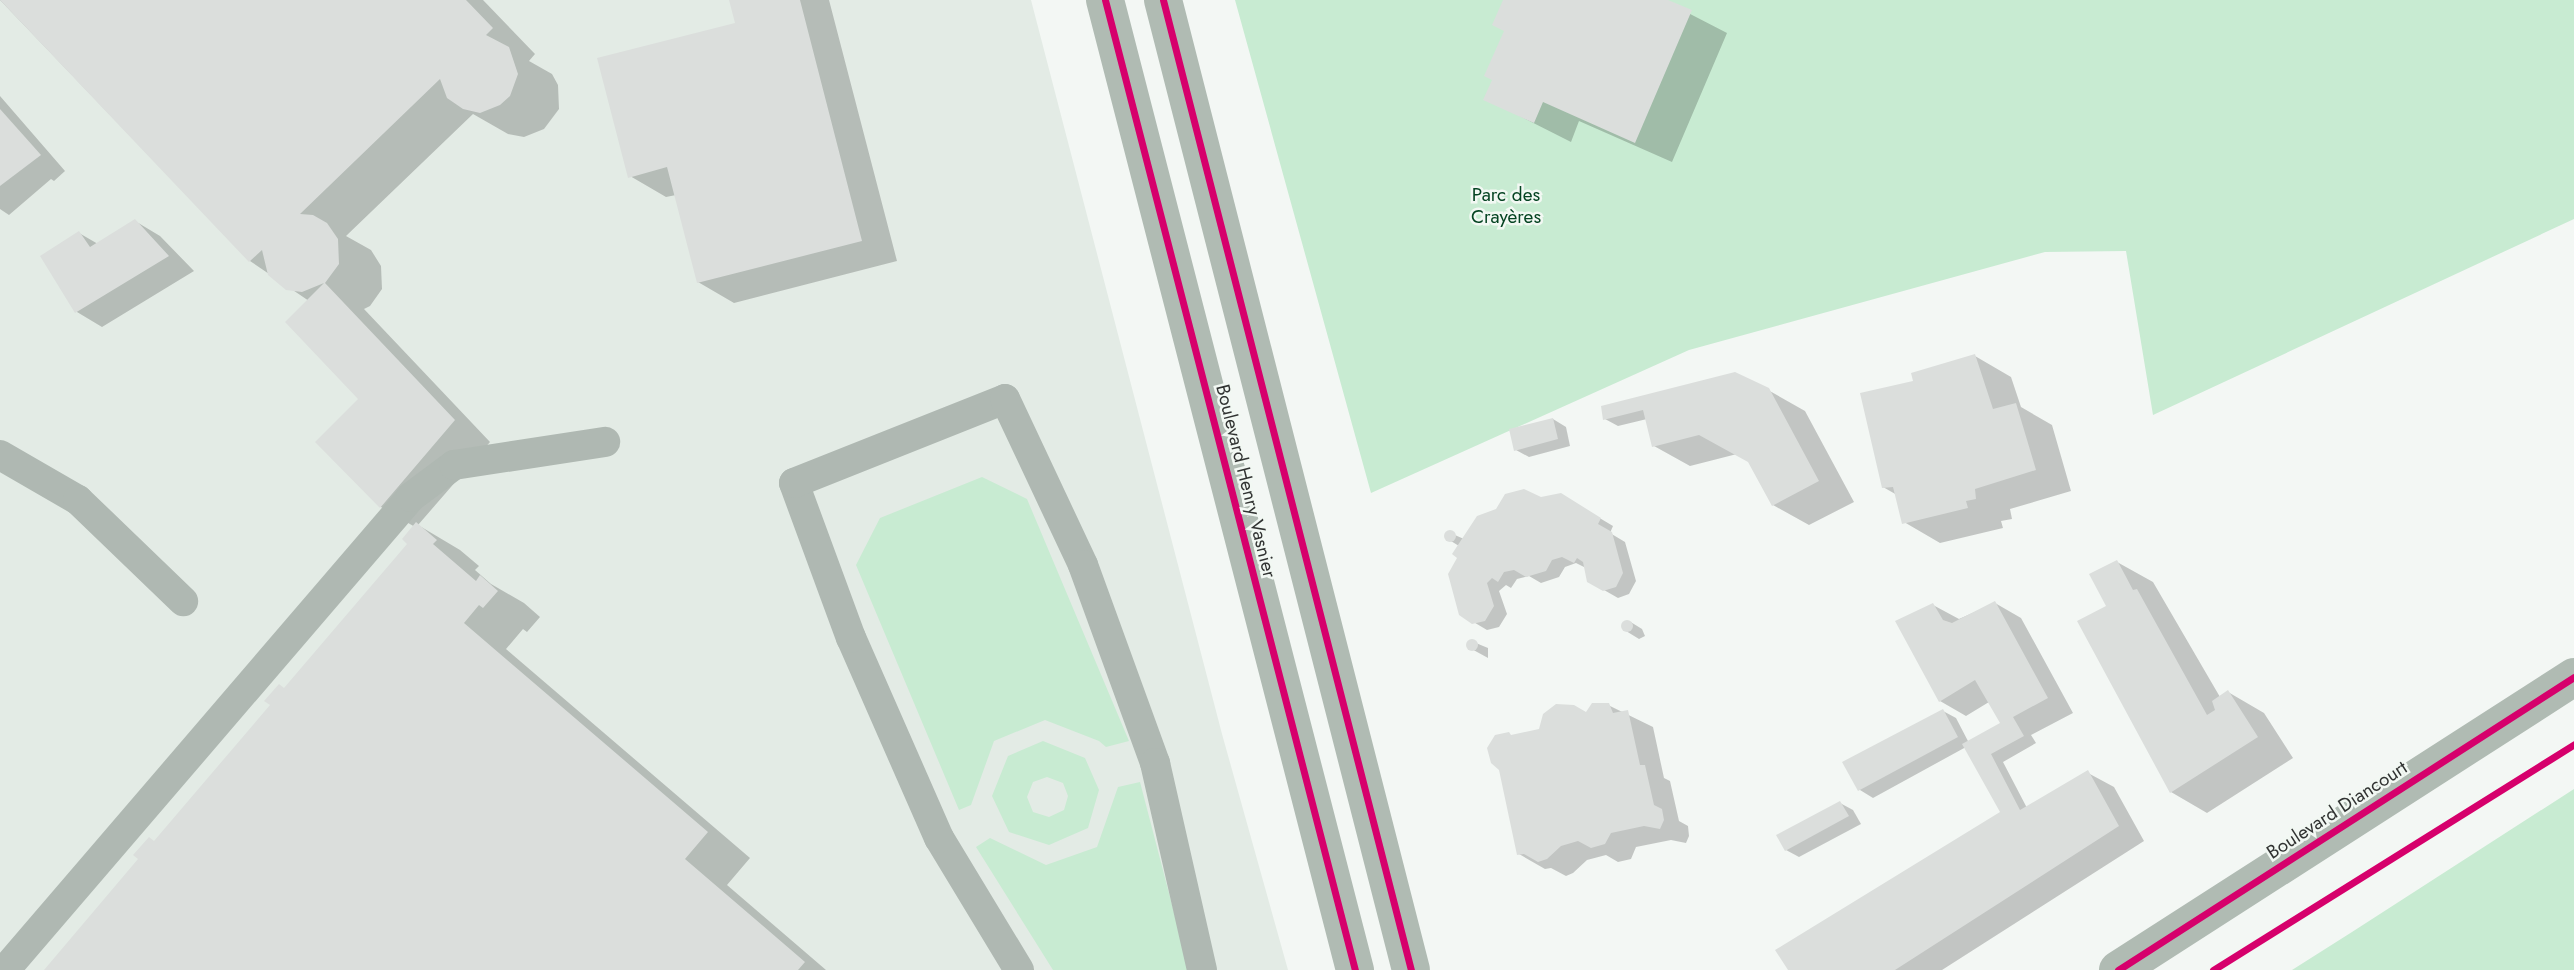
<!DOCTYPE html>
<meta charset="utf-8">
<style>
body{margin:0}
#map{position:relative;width:2574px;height:970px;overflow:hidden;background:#f3f7f4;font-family:Jost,sans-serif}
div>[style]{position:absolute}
.built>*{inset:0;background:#e3ebe5}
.green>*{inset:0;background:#c8ebd2}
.shadow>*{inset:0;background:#0003}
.building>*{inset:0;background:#dbdedc}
.round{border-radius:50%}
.lane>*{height:30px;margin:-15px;padding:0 15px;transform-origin:15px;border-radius:15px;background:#afb8b2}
.primary>*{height:38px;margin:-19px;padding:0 19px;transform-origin:19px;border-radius:19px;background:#b0bbb3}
.cycleway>*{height:7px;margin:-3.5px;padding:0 3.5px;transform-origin:3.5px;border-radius:3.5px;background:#d6006c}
span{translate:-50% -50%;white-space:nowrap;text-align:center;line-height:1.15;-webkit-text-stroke:5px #f2f8f3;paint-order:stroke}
.park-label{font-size:19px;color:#054422}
.street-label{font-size:19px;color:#313332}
</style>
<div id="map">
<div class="built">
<div style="clip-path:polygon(0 0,1031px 0,1222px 734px,1288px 970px,0 970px)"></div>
</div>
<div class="green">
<div style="clip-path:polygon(1235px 0,2574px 0,2574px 219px,2153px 415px,2126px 251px,2045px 252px,1689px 350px,1371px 493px)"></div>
<div style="clip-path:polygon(982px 477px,1027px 499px,1129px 741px,1106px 747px,1099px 741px,1045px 720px,994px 741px,971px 805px,959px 810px,856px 565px,880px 518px)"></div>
<div style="clip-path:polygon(evenodd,1043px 741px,1085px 758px,1099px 790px,1088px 828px,1049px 845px,1009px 832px,992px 796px,1008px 756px,1043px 741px,1047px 777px,1063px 783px,1068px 796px,1064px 810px,1049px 817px,1033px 812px,1027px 797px,1033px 782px,1047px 777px)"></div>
<div style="clip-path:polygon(1140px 782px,1189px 970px,1053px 970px,976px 847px,990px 838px,1046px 865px,1097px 847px,1118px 787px)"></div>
<div style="clip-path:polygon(2574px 789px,2574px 970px,2292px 970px,2352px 932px)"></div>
</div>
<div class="shadow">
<div style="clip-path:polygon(0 0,483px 0,535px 54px,529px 61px,552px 74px,558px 85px,559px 109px,544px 129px,524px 137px,508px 134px,473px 114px,346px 236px,371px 250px,381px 266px,382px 289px,370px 306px,364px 309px,490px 442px,418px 525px,460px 550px,479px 566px,475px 570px,491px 584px,524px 603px,540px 617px,527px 632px,523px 629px,506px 649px,750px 858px,727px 885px,826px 970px,46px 970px,410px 544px,415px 527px,381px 507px,361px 399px,309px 301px,250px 261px)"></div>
<div style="clip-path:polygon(730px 0,829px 0,897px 261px,734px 303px,698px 282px,676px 195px,666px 197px,630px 176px,737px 24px)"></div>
<div style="clip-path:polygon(1505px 0,1663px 0,1727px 33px,1672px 162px,1579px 121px,1571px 142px,1486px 99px,1494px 80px,1506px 32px)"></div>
<div style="clip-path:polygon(0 96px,65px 171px,54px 181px,51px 179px,9px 215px,0 209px)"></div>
<div style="clip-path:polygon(135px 221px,160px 236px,194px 271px,102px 327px,77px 312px,79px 233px,98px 244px)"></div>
<div style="clip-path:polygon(1975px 356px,2011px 377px,2021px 407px,2052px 425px,2071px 491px,2010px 509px,2012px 519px,2001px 521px,2003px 528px,1940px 543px,1904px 522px,1897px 495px,1883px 487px,1915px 383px)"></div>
<div style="clip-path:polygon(1768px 390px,1805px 411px,1854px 502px,1809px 525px,1773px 505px,1750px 462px,1737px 454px,1690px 466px,1654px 446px,1647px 419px,1618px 426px,1605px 419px,1603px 407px)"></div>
<div style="clip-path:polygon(1553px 419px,1566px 427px,1570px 446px,1529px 457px,1516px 450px)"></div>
<div style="clip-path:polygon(1561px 495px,1613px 526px,1610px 533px,1625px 542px,1636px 581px,1629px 594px,1618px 598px,1604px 590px,1586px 568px,1576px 563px,1565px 567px,1559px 577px,1541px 583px,1529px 576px,1517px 579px,1511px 588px,1506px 585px,1499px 591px,1507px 614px,1499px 627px,1487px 630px,1460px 614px,1459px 546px,1446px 538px,1448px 532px,1464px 539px,1540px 499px)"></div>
<div style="clip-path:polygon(2117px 562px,2153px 582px,2220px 697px,2228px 692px,2264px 713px,2293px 758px,2207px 813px,2171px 792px,2108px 606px)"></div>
<div style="clip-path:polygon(1995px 603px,2021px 618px,2073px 713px,2031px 735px,2036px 743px,2003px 762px,2027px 808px,2088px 773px,2114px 787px,2144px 841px,1942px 970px,1790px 970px,2002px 813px,1966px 747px,1873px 798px,1860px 790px,1844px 763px,1943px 711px,1956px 718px,1969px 743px,2004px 724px,1989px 702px,1966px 716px,1940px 701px,1933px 605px,1959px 619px)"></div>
<div style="clip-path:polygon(1629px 621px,1642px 629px,1645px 636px,1639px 639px,1626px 631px,1623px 624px)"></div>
<div style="clip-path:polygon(1471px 641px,1488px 648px,1488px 658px,1468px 647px)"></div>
<div style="clip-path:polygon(1608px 705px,1653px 727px,1664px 778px,1670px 781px,1679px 821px,1688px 826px,1689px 836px,1686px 843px,1671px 840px,1636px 847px,1631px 859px,1618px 862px,1606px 855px,1587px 860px,1573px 873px,1566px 876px,1551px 868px,1545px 869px,1519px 854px,1513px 737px,1544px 730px)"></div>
<div style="clip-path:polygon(1840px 803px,1853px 810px,1861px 824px,1799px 857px,1786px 850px)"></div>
</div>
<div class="building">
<div style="clip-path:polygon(0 0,466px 0,493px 28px,486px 35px,509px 47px,518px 74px,510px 96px,500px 105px,480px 113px,463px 109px,447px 98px,440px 79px,300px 214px,313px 215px,327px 223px,338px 239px,339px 264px,325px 283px,455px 420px,380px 508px,315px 442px,358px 399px,285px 322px,324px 283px,302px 292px,286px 290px,268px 275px,262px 250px,249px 262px)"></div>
<div style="clip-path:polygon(729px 0,800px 0,862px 241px,697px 283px,667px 167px,628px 178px,597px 58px,735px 23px)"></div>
<div style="clip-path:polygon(1503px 0,1668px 0,1692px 10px,1635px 143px,1543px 102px,1534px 123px,1483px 100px,1492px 80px,1484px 76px,1504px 31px,1492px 25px)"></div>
<div style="clip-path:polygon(0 109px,41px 155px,0 186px)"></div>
<div style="clip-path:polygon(135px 219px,169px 256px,75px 313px,40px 256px,79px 231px,90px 247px)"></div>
<div style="clip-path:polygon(1975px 354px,1993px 409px,2016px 403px,2036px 470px,1975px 489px,1976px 499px,1966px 501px,1968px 508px,1902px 524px,1893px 487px,1882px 488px,1860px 393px,1913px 381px,1911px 373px)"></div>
<div style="clip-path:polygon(1735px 372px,1769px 388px,1819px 481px,1772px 506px,1748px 462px,1699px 435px,1652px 447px,1643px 410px,1603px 420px,1601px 406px)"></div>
<div style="clip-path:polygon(1553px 418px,1558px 439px,1514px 451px,1509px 429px)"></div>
<div style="clip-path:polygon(1524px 489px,1541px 497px,1561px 493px,1601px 518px,1598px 524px,1612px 532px,1623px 573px,1616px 587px,1603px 591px,1587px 582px,1583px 562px,1577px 558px,1574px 563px,1562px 557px,1552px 560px,1546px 571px,1526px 577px,1514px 570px,1504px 572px,1498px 582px,1492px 578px,1487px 583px,1494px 606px,1485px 621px,1472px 624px,1459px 615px,1448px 574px,1457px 558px,1452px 554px,1477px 516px,1496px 509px,1505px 494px)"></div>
<div style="clip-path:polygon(416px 522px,437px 540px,433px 544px,476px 581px,480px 575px,498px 591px,483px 608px,479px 605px,464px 623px,708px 832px,685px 859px,805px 962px,798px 970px,44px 970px,138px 859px,133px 855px,149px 837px,154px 841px,270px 705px,264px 701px,279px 684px,284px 688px,407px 544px,402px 539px)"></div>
<div class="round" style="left:1444px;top:530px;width:12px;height:12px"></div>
<div style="clip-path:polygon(2117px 560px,2133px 590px,2137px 589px,2207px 715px,2215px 710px,2212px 701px,2228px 690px,2258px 737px,2170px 793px,2077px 621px,2106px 606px,2089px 574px)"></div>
<div style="clip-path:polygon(1995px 601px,2048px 698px,2013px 717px,2024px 736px,1991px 754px,2020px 810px,2088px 770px,2119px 826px,1895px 970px,1788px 970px,1775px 950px,2000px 812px,1962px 744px,2000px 723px,1975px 680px,1939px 702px,1895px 621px,1933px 603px,1943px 620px,1952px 623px)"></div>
<div class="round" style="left:1621px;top:620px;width:12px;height:12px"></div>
<div class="round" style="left:1466px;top:639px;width:12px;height:12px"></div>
<div style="clip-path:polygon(1592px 703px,1609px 703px,1613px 713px,1628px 710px,1640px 765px,1645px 765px,1654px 805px,1662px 809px,1664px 820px,1660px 829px,1644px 826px,1611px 833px,1605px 844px,1591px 848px,1578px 841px,1561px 846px,1547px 859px,1538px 862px,1524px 854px,1517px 855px,1499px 770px,1491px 763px,1487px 748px,1495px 735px,1509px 732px,1511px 735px,1539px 729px,1543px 714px,1556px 704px,1574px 705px,1586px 712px)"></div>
<div style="clip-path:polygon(1943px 709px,1958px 737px,1858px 791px,1842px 762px)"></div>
<div style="clip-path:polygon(1840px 801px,1849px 816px,1785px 851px,1776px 835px)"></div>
</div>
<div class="lane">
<div style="left:0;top:455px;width:90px;rotate:30deg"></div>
<div style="left:78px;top:500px;width:146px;rotate:43.9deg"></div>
<div style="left:5px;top:970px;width:623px;rotate:-49.36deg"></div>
<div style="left:411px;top:497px;width:54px;rotate:-36.7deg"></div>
<div style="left:454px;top:465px;width:153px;rotate:-8.7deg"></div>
<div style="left:1019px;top:970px;width:154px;rotate:-121.2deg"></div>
<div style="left:939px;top:838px;width:219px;rotate:-113.7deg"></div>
<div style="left:851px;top:638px;width:165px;rotate:-110.2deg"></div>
<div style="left:794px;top:483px;width:227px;rotate:-21.7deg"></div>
<div style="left:1005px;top:399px;width:183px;rotate:64.8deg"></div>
<div style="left:1083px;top:565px;width:211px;rotate:70deg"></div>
<div style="left:1155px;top:763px;width:212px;rotate:77.2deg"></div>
</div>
<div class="primary">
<div style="left:1105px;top:0;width:1002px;rotate:75.55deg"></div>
<div style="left:1163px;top:0;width:1001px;rotate:75.66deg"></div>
<div style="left:2118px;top:970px;width:542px;rotate:-32.72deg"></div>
</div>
<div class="cycleway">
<div style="left:1105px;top:0;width:1002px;rotate:75.55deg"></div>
<div style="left:1163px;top:0;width:1001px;rotate:75.66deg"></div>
<div style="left:2118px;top:970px;width:542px;rotate:-32.72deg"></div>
<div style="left:2213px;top:970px;width:426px;rotate:-32deg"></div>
</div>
<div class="park-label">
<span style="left:1506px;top:206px">Parc des<br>Crayères</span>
</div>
<div class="street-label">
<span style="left:1246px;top:481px;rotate:76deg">Boulevard Henry Vasnier</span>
<span style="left:2337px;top:810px;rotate:-33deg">Boulevard Diancourt</span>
</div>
</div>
